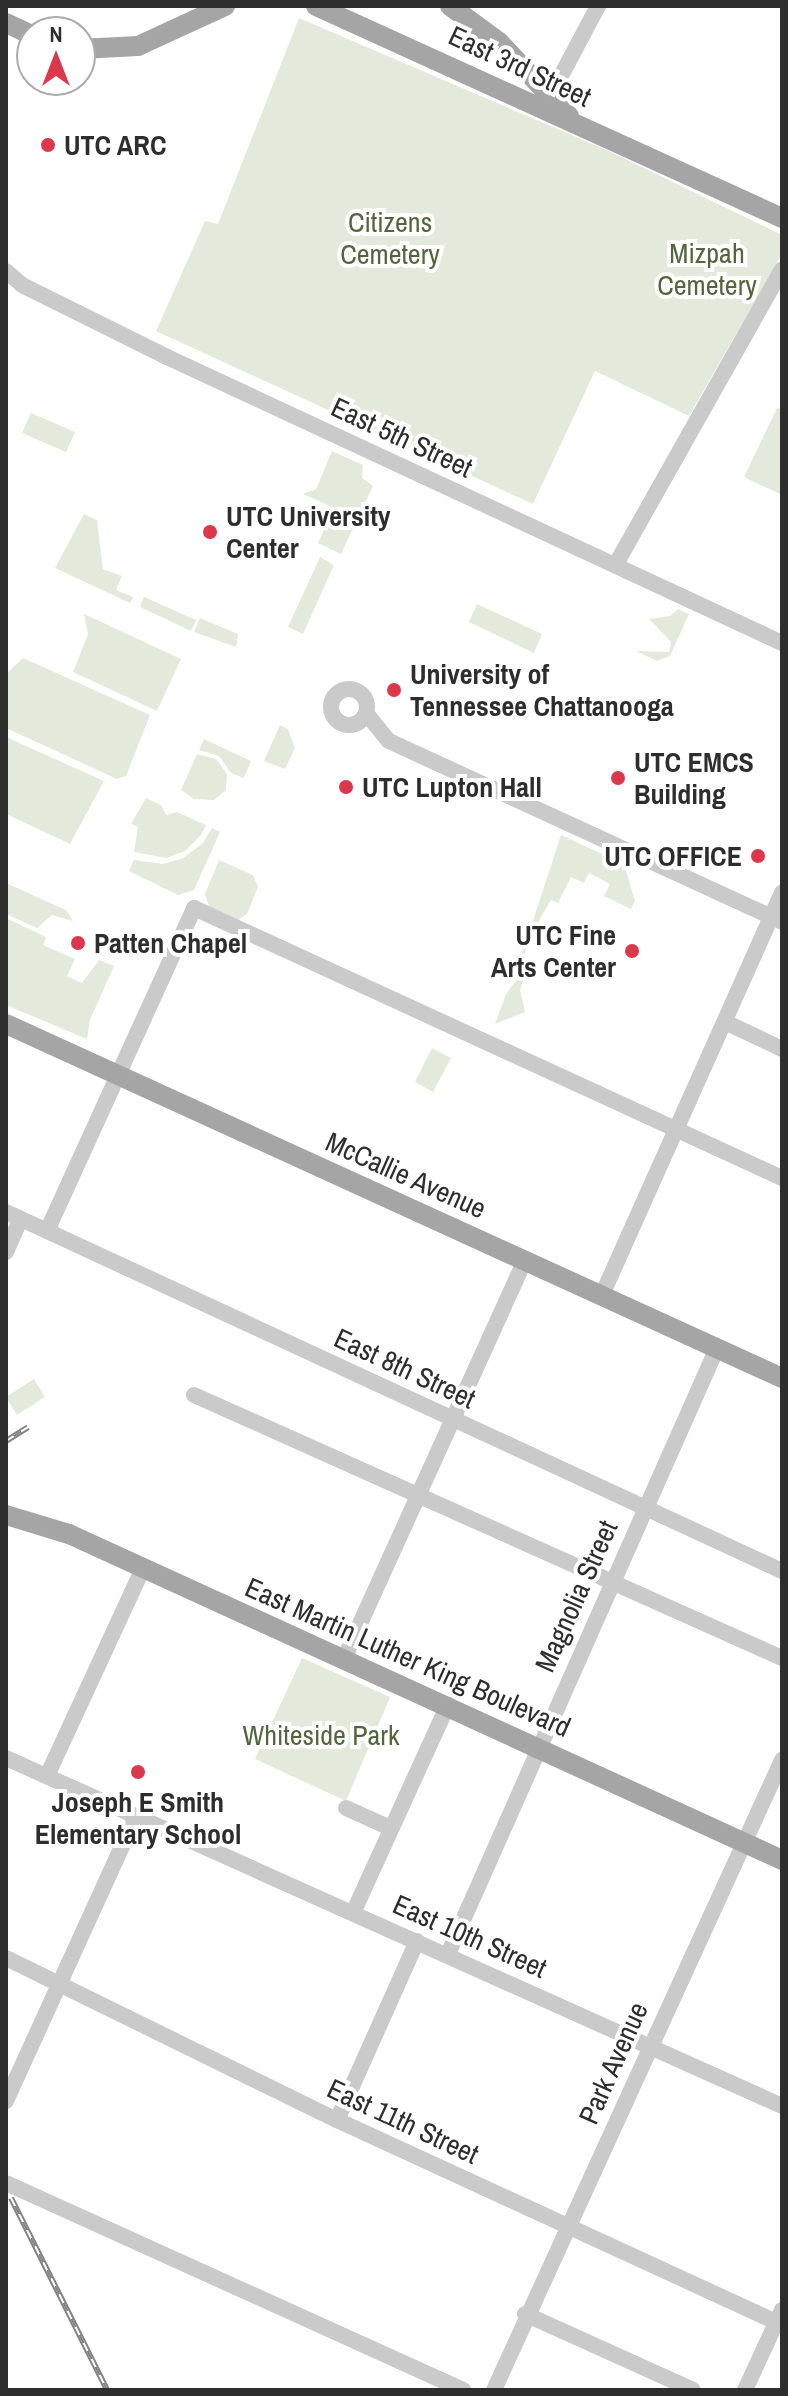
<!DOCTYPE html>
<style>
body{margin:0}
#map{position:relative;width:788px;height:2396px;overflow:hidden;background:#fff;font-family:"Archivo Narrow",sans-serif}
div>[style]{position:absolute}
.green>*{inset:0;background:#e4eadb}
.minor>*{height:16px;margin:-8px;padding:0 8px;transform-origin:8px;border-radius:8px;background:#cacaca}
.minor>.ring{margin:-8px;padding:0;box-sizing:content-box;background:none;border:16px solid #cacaca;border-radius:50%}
.major>*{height:20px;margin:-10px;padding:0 10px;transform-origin:10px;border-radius:10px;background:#a5a5a5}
.rail>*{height:6px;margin-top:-3px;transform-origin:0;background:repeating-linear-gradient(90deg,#fff 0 9px,#828282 0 18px);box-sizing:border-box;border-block:2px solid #828282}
.dots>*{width:22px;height:22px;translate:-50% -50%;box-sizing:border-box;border:4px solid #fff;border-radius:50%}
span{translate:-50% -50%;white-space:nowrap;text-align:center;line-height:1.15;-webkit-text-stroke:8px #fff;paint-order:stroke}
.street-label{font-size:28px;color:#2d2d2d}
.poi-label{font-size:28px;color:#2d2d2d;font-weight:700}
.left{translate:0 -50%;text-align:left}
.right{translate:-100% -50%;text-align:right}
.park-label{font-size:28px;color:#52663d}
.frame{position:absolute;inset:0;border:8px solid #2d2d2d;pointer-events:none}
.north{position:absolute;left:16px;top:16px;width:80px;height:80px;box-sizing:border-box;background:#fff;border:2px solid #ababab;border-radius:50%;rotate:0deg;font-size:22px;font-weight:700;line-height:32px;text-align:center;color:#2d2d2d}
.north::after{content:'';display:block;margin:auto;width:28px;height:36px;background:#db384c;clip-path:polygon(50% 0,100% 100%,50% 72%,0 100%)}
</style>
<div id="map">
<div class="green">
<div style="clip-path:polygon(299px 18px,609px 151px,782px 235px,782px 254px,689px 416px,595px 371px,533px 504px,156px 331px,205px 221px,218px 224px)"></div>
<div style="clip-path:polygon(777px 408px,782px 410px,782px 495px,744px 477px)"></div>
<div style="clip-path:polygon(31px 413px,75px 432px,66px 452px,22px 433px)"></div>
<div style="clip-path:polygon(332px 451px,363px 465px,362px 478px,373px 486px,341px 554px,318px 543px,334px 508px,303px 494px,316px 489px)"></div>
<div style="clip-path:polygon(84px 514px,97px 520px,103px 569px,122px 576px,116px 590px,133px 597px,130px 603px,55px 568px)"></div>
<div style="clip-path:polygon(320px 557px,334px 565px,303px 634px,288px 627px)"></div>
<div style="clip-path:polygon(144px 597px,196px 620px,191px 631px,140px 607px)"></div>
<div style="clip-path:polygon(477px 604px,542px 634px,534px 653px,469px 622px)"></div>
<div style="clip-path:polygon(678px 609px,689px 614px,670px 656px,657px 661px,636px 651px,669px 652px,671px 642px,649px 619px,670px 616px)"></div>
<div style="clip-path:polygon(84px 614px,181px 659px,157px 711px,73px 672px,88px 634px)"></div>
<div style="clip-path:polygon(200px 618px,238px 634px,236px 647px,194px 632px)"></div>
<div style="clip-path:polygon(23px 658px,150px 715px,126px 776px,117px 779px,6px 728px,6px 674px)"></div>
<div style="clip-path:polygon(280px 725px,288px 729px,295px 748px,285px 769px,264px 761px)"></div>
<div style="clip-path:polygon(6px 737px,104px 781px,70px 844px,6px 814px)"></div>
<div style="clip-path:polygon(204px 739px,251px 761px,244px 778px,231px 773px,219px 756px,199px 750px)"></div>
<div style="clip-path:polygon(197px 754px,216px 759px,227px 774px,226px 790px,214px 800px,194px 799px,181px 790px)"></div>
<div style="clip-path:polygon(146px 798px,161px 805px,166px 815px,177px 812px,206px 825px,201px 835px,185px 851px,166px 858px,134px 852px,138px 827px,131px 824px)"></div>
<div style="clip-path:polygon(212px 828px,220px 832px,194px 890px,178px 895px,129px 871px,134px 860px,163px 864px,183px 858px,203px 843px)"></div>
<div style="clip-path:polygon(561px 835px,624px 864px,635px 901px,631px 909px,604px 896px,610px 884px,589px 873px,584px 883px,571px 877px,558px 903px,551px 900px,541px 917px,523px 956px,529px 965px,520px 990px,525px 1012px,495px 1024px,506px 994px,523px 971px,521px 957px)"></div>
<div style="clip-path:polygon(219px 860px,253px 875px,258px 887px,247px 914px,238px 920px,210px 909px,205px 894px)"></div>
<div style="clip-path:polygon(6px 883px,66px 910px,73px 921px,52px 915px,37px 928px,6px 914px)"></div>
<div style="clip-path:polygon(6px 918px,46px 937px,43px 945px,75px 959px,67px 976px,82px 983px,99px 960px,114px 966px,90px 1020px,87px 1039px,6px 1005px)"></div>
<div style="clip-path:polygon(432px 1048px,451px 1058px,433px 1092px,415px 1082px)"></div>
<div style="clip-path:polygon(34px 1379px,45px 1397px,17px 1415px,6px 1397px)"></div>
<div style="clip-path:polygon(302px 1658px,390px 1697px,346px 1801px,255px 1759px)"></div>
</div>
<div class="minor">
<div style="left:546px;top:104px;width:111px;rotate:-62deg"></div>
<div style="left:6px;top:271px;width:21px;rotate:41deg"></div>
<div style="left:22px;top:285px;width:162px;rotate:26.4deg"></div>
<div style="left:167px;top:357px;width:678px;rotate:24.94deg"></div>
<div style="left:616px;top:564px;width:338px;rotate:-60.6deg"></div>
<div class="ring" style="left:331px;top:689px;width:20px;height:20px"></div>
<div style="left:366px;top:713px;width:36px;rotate:51deg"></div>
<div style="left:389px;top:741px;width:433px;rotate:24.7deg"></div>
<div style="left:725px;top:1022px;width:63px;rotate:25.3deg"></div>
<div style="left:6px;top:1212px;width:855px;rotate:24.83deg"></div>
<div style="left:47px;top:1231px;width:355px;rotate:-65.5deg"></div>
<div style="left:194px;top:908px;width:647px;rotate:24.66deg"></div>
<div style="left:6px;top:1252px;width:36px;rotate:-66deg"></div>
<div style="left:602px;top:1295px;width:441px;rotate:-65.9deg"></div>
<div style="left:194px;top:1395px;width:644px;rotate:24.1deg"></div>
<div style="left:344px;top:1659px;width:438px;rotate:-65.6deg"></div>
<div style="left:6px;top:1758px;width:850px;rotate:24.15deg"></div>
<div style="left:47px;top:1776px;width:229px;rotate:-65.2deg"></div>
<div style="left:346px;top:1808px;width:48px;rotate:24.4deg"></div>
<div style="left:353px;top:1913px;width:229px;rotate:-65.5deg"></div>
<div style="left:448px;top:1954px;width:663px;rotate:-66.06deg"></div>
<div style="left:6px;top:1958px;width:369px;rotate:26.1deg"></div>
<div style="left:337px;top:2120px;width:490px;rotate:24.7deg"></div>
<div style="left:6px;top:2101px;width:313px;rotate:-65.5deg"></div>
<div style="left:337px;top:2120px;width:196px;rotate:-65.9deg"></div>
<div style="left:6px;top:2183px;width:502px;rotate:24.37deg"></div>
<div style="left:525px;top:2314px;width:184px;rotate:24.3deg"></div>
<div style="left:494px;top:2390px;width:693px;rotate:-65.43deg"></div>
<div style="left:745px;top:2390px;width:88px;rotate:-65.2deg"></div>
</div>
<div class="major">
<div style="left:316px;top:6px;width:512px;rotate:24.46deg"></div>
<div style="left:450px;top:6px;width:61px;rotate:36.3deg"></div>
<div style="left:499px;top:42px;width:102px;rotate:46.6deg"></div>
<div style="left:6px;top:23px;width:29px;rotate:25deg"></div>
<div style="left:80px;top:49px;width:58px;rotate:-3deg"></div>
<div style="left:138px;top:46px;width:96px;rotate:-24.7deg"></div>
<div style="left:6px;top:1024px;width:853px;rotate:24.52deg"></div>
<div style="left:6px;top:1515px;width:66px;rotate:16.8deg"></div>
<div style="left:69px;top:1534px;width:784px;rotate:24.57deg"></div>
</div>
<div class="rail">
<div style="left:6px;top:1441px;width:26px;rotate:-32deg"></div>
<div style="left:11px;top:2198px;width:215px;rotate:63.4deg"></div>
</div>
<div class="dots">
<div style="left:48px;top:145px;background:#db384c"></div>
<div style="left:210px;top:532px;background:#db384c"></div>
<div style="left:394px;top:690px;background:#db384c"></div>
<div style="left:618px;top:778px;background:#db384c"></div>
<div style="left:346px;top:787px;background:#db384c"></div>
<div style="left:758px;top:856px;background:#db384c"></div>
<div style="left:78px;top:943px;background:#db384c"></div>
<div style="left:632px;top:951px;background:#db384c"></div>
<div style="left:138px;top:1772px;background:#db384c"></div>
</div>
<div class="street-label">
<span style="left:520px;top:66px;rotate:25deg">East 3rd Street</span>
<span style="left:402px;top:437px;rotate:25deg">East 5th Street</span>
<span style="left:406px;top:1175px;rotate:24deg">McCallie Avenue</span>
<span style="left:405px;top:1368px;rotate:25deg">East 8th Street</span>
<span style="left:576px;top:1596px;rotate:-66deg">Magnolia Street</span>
<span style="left:408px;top:1657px;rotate:24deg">East Martin Luther King Boulevard</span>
<span style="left:470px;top:1936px;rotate:24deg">East 10th Street</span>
<span style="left:613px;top:2063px;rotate:-66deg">Park Avenue</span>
<span style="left:403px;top:2121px;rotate:25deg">East 11th Street</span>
</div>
<div class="poi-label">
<span class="left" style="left:64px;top:145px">UTC ARC</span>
<span class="left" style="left:226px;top:532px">UTC University<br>Center</span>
<span class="left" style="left:410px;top:690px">University of<br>Tennessee Chattanooga</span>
<span class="left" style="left:634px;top:778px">UTC EMCS<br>Building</span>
<span class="left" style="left:362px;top:787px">UTC Lupton Hall</span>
<span class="right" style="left:742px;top:856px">UTC OFFICE</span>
<span class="right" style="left:616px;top:951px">UTC Fine<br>Arts Center</span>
<span class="left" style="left:94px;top:943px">Patten Chapel</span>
<span style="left:138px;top:1818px">Joseph E Smith<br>Elementary School</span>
</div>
<div class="park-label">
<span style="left:390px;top:238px">Citizens<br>Cemetery</span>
<span style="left:707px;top:269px">Mizpah<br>Cemetery</span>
<span style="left:321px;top:1735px">Whiteside Park</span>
</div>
<div class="frame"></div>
<div class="north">N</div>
</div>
